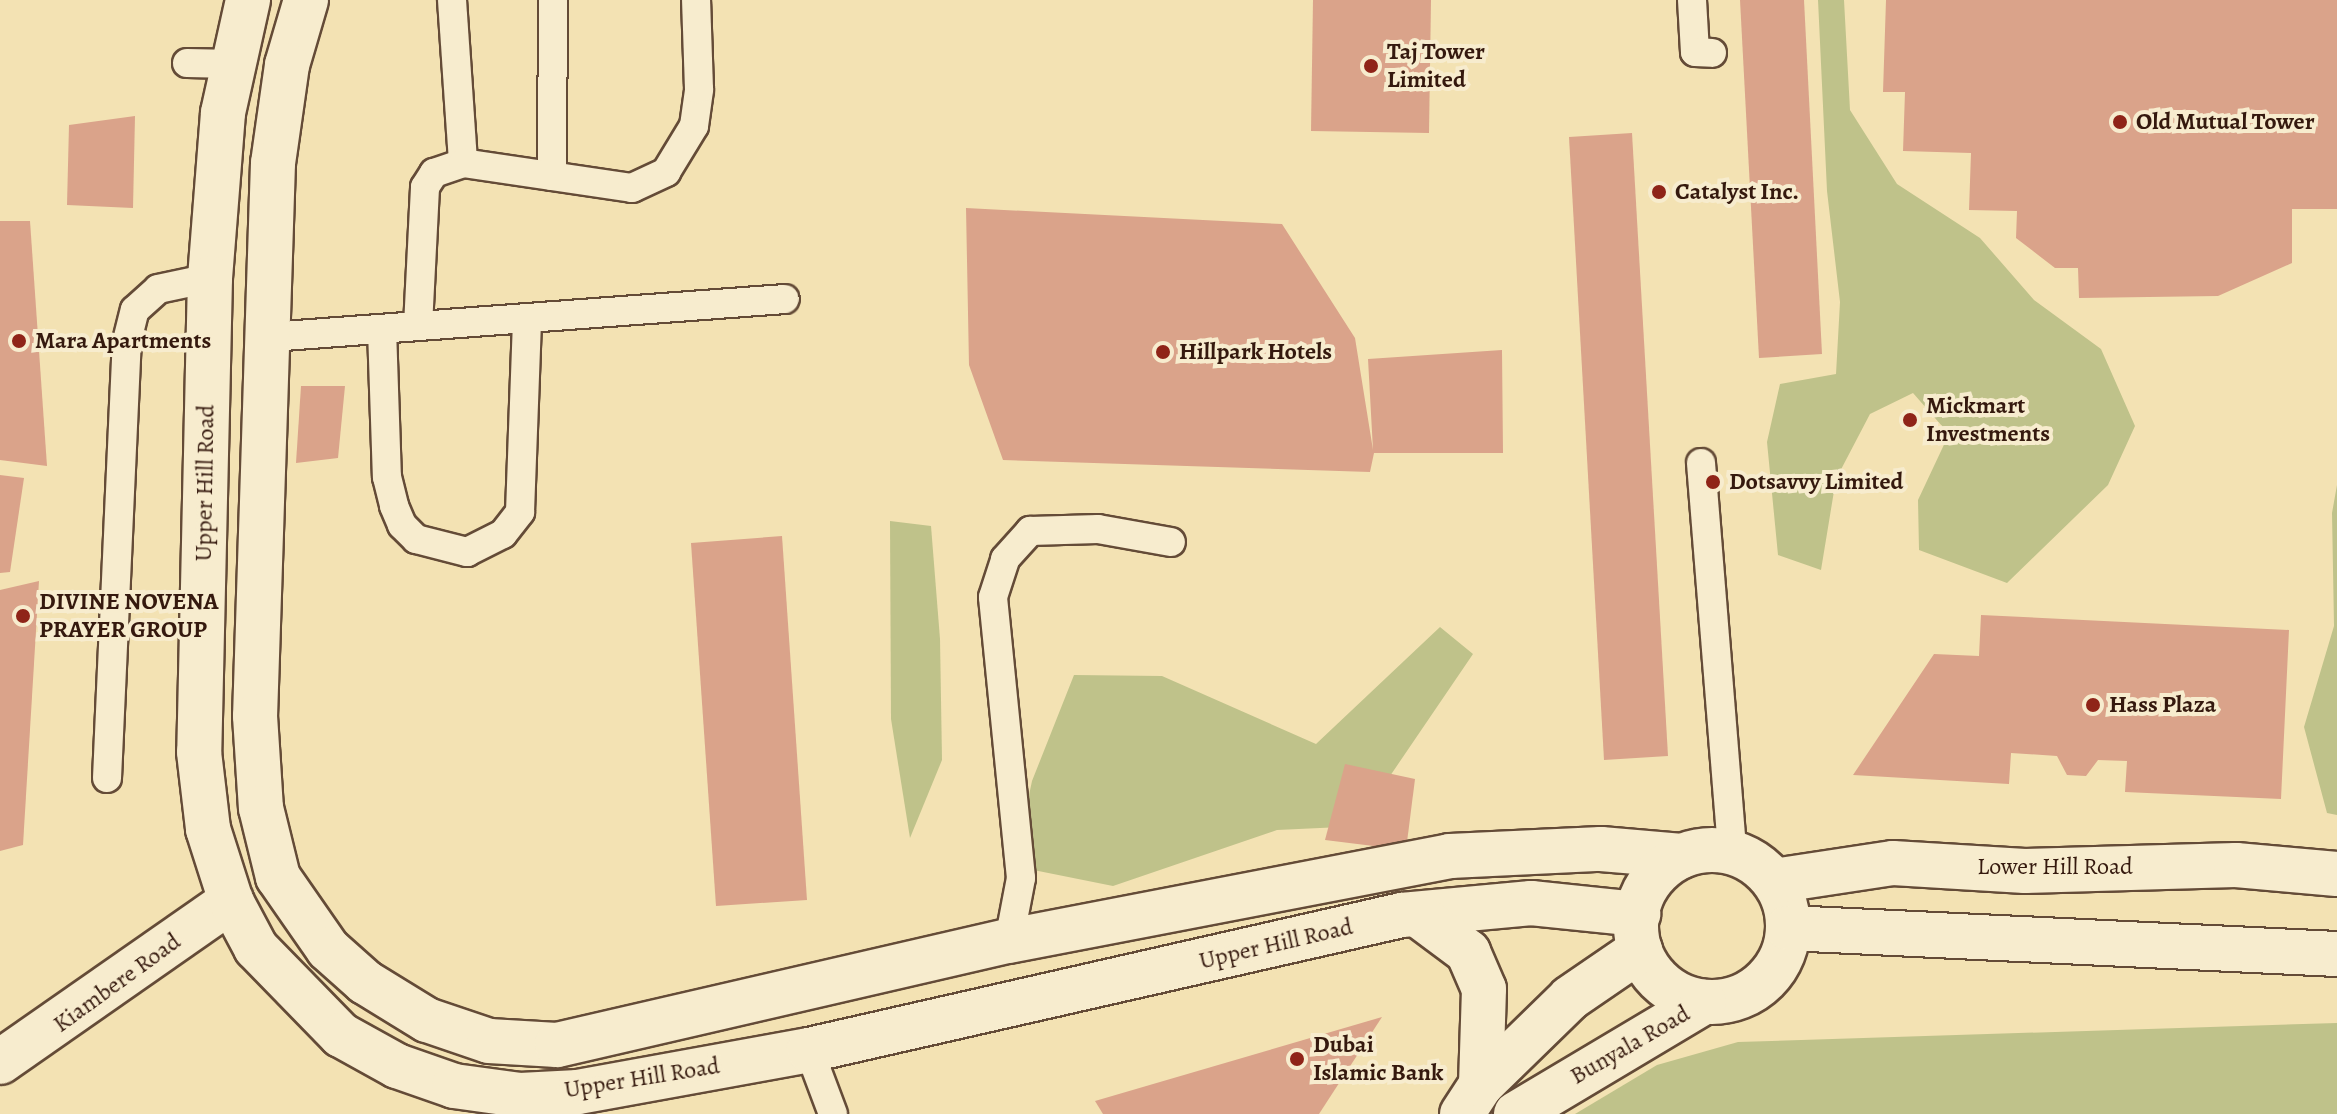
<!DOCTYPE html>
<style>
body{margin:0}
#map{position:relative;width:2337px;height:1114px;overflow:hidden;background:#f3e2b3;font-family:Alegreya,serif}
div>[style]{position:absolute}
.green>*{inset:0;background:#bfc28a}
.building>*{inset:0;background:#daa38a}
.roads{filter:drop-shadow(2px 0 #644b37) drop-shadow(-2px 0 #644b37) drop-shadow(0 2px #644b37) drop-shadow(0 -2px #644b37)}
.service>*{height:28px;margin:-14px;padding:0 14px;transform-origin:14px;border-radius:14px;background:#f7ecce}
.minor>*{height:44px;margin:-22px;padding:0 22px;transform-origin:22px;border-radius:22px;background:#f7ecce}
.tertiary>*{height:44px;margin:-22px;padding:0 22px;transform-origin:22px;border-radius:22px;background:#f7ecce}
.tertiary>.ring{margin:-22px;padding:0;box-sizing:content-box;background:none;border:44px solid #f7ecce;border-radius:50%}
.dots>*{width:22px;height:22px;translate:-50% -50%;box-sizing:border-box;border:4px solid #f7ecce;border-radius:50%}
span{translate:-50% -50%;white-space:nowrap;text-align:center;line-height:1.15;-webkit-text-stroke:8px #f7ecce;paint-order:stroke}
.poi-label{font-size:24px;color:#35190e;font-weight:700}
.left{translate:0 -50%;text-align:left}
.street-label{font-size:24px;color:#35190e}
</style>
<div id="map">
<div class="green">
<div style="clip-path:polygon(1818px 0,1844px 0,1850px 110px,1897px 184px,1980px 238px,2034px 300px,2101px 349px,2135px 426px,2108px 485px,2007px 583px,1919px 550px,1918px 500px,1949px 434px,1913px 393px,1870px 414px,1836px 479px,1821px 570px,1778px 555px,1767px 442px,1780px 384px,1836px 374px,1840px 302px,1827px 191px)"></div>
<div style="clip-path:polygon(2337px 485px,2337px 815px,2327px 813px,2304px 727px,2334px 626px,2332px 513px)"></div>
<div style="clip-path:polygon(890px 521px,931px 526px,940px 639px,942px 760px,910px 838px,891px 719px)"></div>
<div style="clip-path:polygon(1440px 627px,1473px 654px,1390px 776px,1406px 824px,1277px 830px,1113px 886px,1014px 866px,1032px 781px,1074px 675px,1162px 676px,1316px 744px)"></div>
<div style="clip-path:polygon(2337px 1023px,2337px 1114px,1575px 1114px,1657px 1065px,1738px 1042px)"></div>
</div>
<div class="building">
<div style="clip-path:polygon(1313px 0,1431px 0,1429px 133px,1311px 131px)"></div>
<div style="clip-path:polygon(1740px 0,1804px 0,1822px 354px,1759px 358px)"></div>
<div style="clip-path:polygon(1886px 0,2337px 0,2337px 209px,2292px 209px,2292px 263px,2218px 296px,2079px 298px,2078px 268px,2055px 268px,2016px 238px,2017px 211px,1969px 210px,1971px 153px,1903px 151px,1905px 92px,1883px 92px)"></div>
<div style="clip-path:polygon(135px 116px,133px 208px,67px 205px,69px 125px)"></div>
<div style="clip-path:polygon(1632px 133px,1668px 756px,1604px 760px,1569px 137px)"></div>
<div style="clip-path:polygon(966px 208px,1282px 224px,1355px 338px,1373px 450px,1368px 359px,1502px 350px,1503px 453px,1374px 453px,1370px 472px,1003px 460px,969px 365px)"></div>
<div style="clip-path:polygon(0 221px,30px 221px,47px 466px,0 460px)"></div>
<div style="clip-path:polygon(301px 386px,345px 386px,338px 458px,296px 463px)"></div>
<div style="clip-path:polygon(0 475px,24px 478px,10px 572px,0 573px)"></div>
<div style="clip-path:polygon(782px 536px,807px 900px,716px 906px,691px 543px)"></div>
<div style="clip-path:polygon(39px 581px,23px 845px,0 851px,0 590px)"></div>
<div style="clip-path:polygon(1981px 615px,2289px 630px,2281px 799px,2125px 792px,2127px 761px,2098px 760px,2086px 776px,2067px 775px,2057px 756px,2011px 753px,2009px 784px,1853px 775px,1934px 654px,1979px 656px)"></div>
<div style="clip-path:polygon(1345px 764px,1415px 779px,1406px 850px,1325px 840px)"></div>
<div style="clip-path:polygon(1382px 1017px,1319px 1114px,1103px 1114px,1095px 1101px)"></div>
</div>
<div class="roads">
<div class="service">
<div style="left:452px;top:0;width:163px;rotate:86.1deg"></div>
<div style="left:1692px;top:0;width:52px;rotate:86.7deg"></div>
<div style="left:1695px;top:52px;width:17px;rotate:3deg"></div>
<div style="left:187px;top:63px;width:47px;rotate:1.2deg"></div>
<div style="left:552px;top:176px;width:176px;rotate:-89.7deg"></div>
<div style="left:418px;top:326px;width:139px;rotate:-87.1deg"></div>
<div style="left:425px;top:187px;width:17px;rotate:-57deg"></div>
<div style="left:434px;top:173px;width:31px;rotate:-19deg"></div>
<div style="left:463px;top:163px;width:171px;rotate:8.4deg"></div>
<div style="left:632px;top:188px;width:38px;rotate:-25deg"></div>
<div style="left:666px;top:172px;width:54px;rotate:-58.7deg"></div>
<div style="left:694px;top:126px;width:37px;rotate:-82deg"></div>
<div style="left:699px;top:89px;width:89px;rotate:-91.9deg"></div>
<div style="left:382px;top:329px;width:148px;rotate:88.1deg"></div>
<div style="left:387px;top:477px;width:30px;rotate:76deg"></div>
<div style="left:394px;top:506px;width:21px;rotate:67deg"></div>
<div style="left:402px;top:525px;width:20px;rotate:45deg"></div>
<div style="left:416px;top:539px;width:53px;rotate:14.3deg"></div>
<div style="left:467px;top:552px;width:40px;rotate:-26.6deg"></div>
<div style="left:503px;top:534px;width:28px;rotate:-52deg"></div>
<div style="left:520px;top:512px;width:194px;rotate:-87.9deg"></div>
<div style="left:270px;top:337px;width:516px;rotate:-4.22deg"></div>
<div style="left:1701px;top:463px;width:390px;rotate:85.4deg"></div>
<div style="left:107px;top:778px;width:437px;rotate:-87.4deg"></div>
<div style="left:127px;top:341px;width:32px;rotate:-76deg"></div>
<div style="left:135px;top:310px;width:31px;rotate:-42deg"></div>
<div style="left:158px;top:289px;width:53px;rotate:-11.9deg"></div>
<div style="left:1009px;top:941px;width:64px;rotate:-79.2deg"></div>
<div style="left:1021px;top:878px;width:282px;rotate:-95.7deg"></div>
<div style="left:993px;top:597px;width:40px;rotate:-72deg"></div>
<div style="left:1005px;top:559px;width:38px;rotate:-48deg"></div>
<div style="left:1030px;top:531px;width:68px;rotate:-1.7deg"></div>
<div style="left:1098px;top:529px;width:74px;rotate:10.1deg"></div>
<div style="left:809px;top:1050px;width:68px;rotate:69.4deg"></div>
</div>
<div class="minor">
<div style="left:0;top:1062px;width:282px;rotate:-34.9deg"></div>
</div>
<div class="tertiary">
<div style="left:248px;top:0;width:116px;rotate:102.5deg"></div>
<div style="left:223px;top:113px;width:166px;rotate:94.5deg"></div>
<div style="left:210px;top:278px;width:474px;rotate:91.3deg"></div>
<div style="left:199px;top:752px;width:78px;rotate:83.3deg"></div>
<div style="left:208px;top:829px;width:76px;rotate:72.3deg"></div>
<div style="left:231px;top:901px;width:53px;rotate:62deg"></div>
<div style="left:256px;top:948px;width:122px;rotate:45.7deg"></div>
<div style="left:341px;top:1035px;width:64px;rotate:29deg"></div>
<div style="left:397px;top:1066px;width:60px;rotate:19.3deg"></div>
<div style="left:454px;top:1086px;width:67px;rotate:7.8deg"></div>
<div style="left:520px;top:1095px;width:58px;rotate:-3deg"></div>
<div style="left:578px;top:1092px;width:235px;rotate:-10.3deg"></div>
<div style="left:809px;top:1050px;width:608px;rotate:-12.83deg"></div>
<div style="left:1402px;top:915px;width:130px;rotate:-5.3deg"></div>
<div style="left:1531px;top:903px;width:108px;rotate:5.9deg"></div>
<div style="left:306px;top:0;width:68px;rotate:106.3deg"></div>
<div style="left:287px;top:65px;width:99px;rotate:98.1deg"></div>
<div style="left:273px;top:163px;width:553px;rotate:91.86deg"></div>
<div style="left:255px;top:716px;width:92px;rotate:86.3deg"></div>
<div style="left:261px;top:808px;width:71px;rotate:76.2deg"></div>
<div style="left:278px;top:877px;width:88px;rotate:55.2deg"></div>
<div style="left:328px;top:949px;width:50px;rotate:41.7deg"></div>
<div style="left:365px;top:982px;width:73px;rotate:31.5deg"></div>
<div style="left:427px;top:1020px;width:65px;rotate:18.7deg"></div>
<div style="left:489px;top:1041px;width:68px;rotate:3.4deg"></div>
<div style="left:557px;top:1045px;width:464px;rotate:-13deg"></div>
<div style="left:1009px;top:941px;width:449px;rotate:-10.9deg"></div>
<div style="left:1450px;top:856px;width:151px;rotate:-2.7deg"></div>
<div style="left:1601px;top:849px;width:81px;rotate:4.9deg"></div>
<div class="ring" style="left:1636px;top:850px;width:108px;height:108px"></div>
<div style="left:1774px;top:881px;width:120px;rotate:-8.6deg"></div>
<div style="left:1893px;top:863px;width:132px;rotate:3.5deg"></div>
<div style="left:2025px;top:871px;width:211px;rotate:-1.6deg"></div>
<div style="left:2236px;top:865px;width:101px;rotate:5.1deg"></div>
<div style="left:1417px;top:914px;width:64px;rotate:36.7deg"></div>
<div style="left:1468px;top:952px;width:40px;rotate:66.6deg"></div>
<div style="left:1484px;top:989px;width:96px;rotate:91.8deg"></div>
<div style="left:1788px;top:928px;width:550px;rotate:2.71deg"></div>
<div style="left:1462px;top:1114px;width:35px;rotate:-57deg"></div>
<div style="left:1481px;top:1085px;width:124px;rotate:-44.3deg"></div>
<div style="left:1570px;top:998px;width:85px;rotate:-34.4deg"></div>
<div style="left:1516px;top:1114px;width:219px;rotate:-30.8deg"></div>
</div>
</div>
<div class="dots">
<div style="left:1371px;top:66px;background:#8f2418"></div>
<div style="left:2120px;top:122px;background:#8f2418"></div>
<div style="left:1659px;top:192px;background:#8f2418"></div>
<div style="left:19px;top:341px;background:#8f2418"></div>
<div style="left:1163px;top:352px;background:#8f2418"></div>
<div style="left:1910px;top:420px;background:#8f2418"></div>
<div style="left:1713px;top:482px;background:#8f2418"></div>
<div style="left:23px;top:616px;background:#8f2418"></div>
<div style="left:2093px;top:705px;background:#8f2418"></div>
<div style="left:1297px;top:1059px;background:#8f2418"></div>
</div>
<div class="poi-label">
<span class="left" style="left:1387px;top:66px">Taj Tower<br>Limited</span>
<span class="left" style="left:2136px;top:122px">Old Mutual Tower</span>
<span class="left" style="left:1675px;top:192px">Catalyst Inc.</span>
<span class="left" style="left:35px;top:341px">Mara Apartments</span>
<span class="left" style="left:1179px;top:352px">Hillpark Hotels</span>
<span class="left" style="left:1926px;top:420px">Mickmart<br>Investments</span>
<span class="left" style="left:1729px;top:482px">Dotsavvy Limited</span>
<span class="left" style="left:39px;top:616px">DIVINE NOVENA<br>PRAYER GROUP</span>
<span class="left" style="left:2109px;top:705px">Hass Plaza</span>
<span class="left" style="left:1313px;top:1059px">Dubai<br>Islamic Bank</span>
</div>
<div class="street-label">
<span style="left:205px;top:483px;rotate:-89deg">Upper Hill Road</span>
<span style="left:2055px;top:867px">Lower Hill Road</span>
<span style="left:1276px;top:944px;rotate:-13deg">Upper Hill Road</span>
<span style="left:117px;top:983px;rotate:-36deg">Kiambere Road</span>
<span style="left:1630px;top:1045px;rotate:-30deg">Bunyala Road</span>
<span style="left:642px;top:1078px;rotate:-9deg">Upper Hill Road</span>
</div>
</div>
